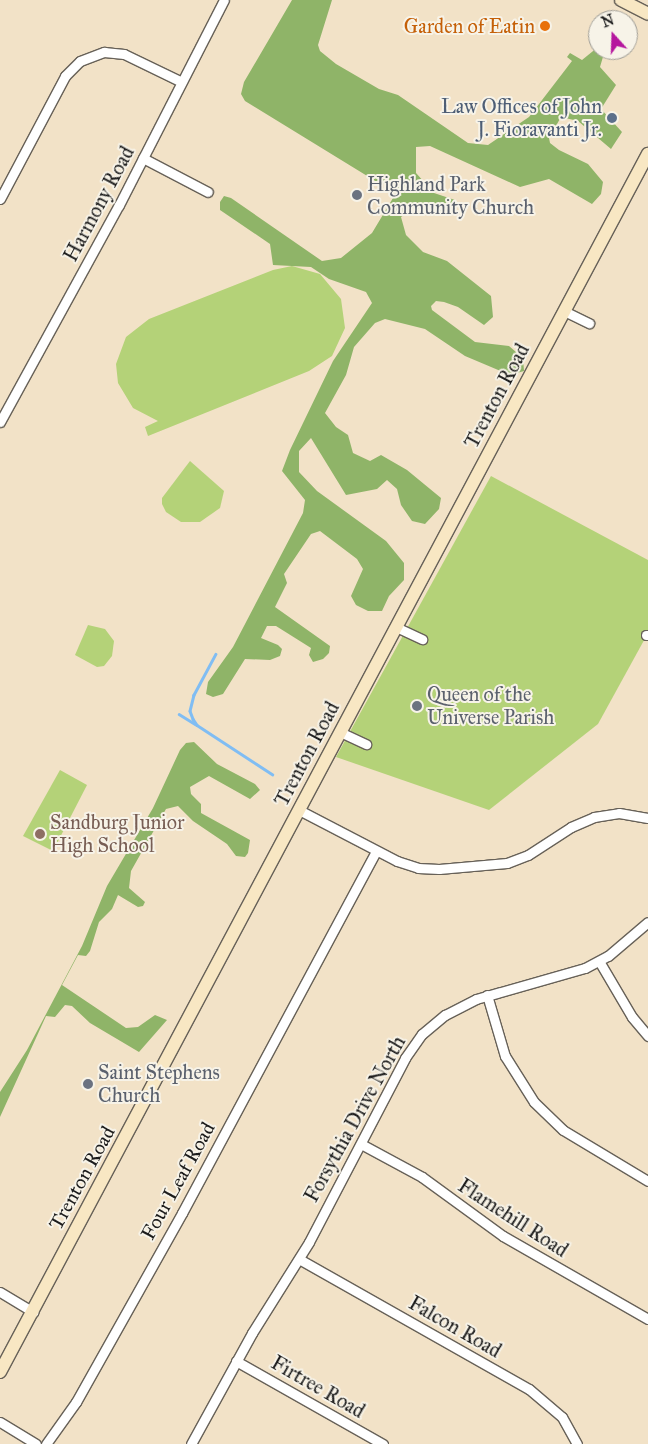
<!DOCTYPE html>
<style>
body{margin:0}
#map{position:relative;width:648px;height:1444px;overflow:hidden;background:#f2e2c7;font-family:"IM FELL Great Primer",serif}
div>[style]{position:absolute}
.green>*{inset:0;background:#b4d278}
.forest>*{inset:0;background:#8fb468}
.stream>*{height:2.5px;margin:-1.25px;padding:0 1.25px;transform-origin:1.25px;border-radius:1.25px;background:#80bdf3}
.roads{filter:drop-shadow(1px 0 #676158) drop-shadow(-1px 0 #676158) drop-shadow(0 1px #676158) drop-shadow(0 -1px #676158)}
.street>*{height:9px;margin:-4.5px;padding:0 4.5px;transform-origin:4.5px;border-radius:4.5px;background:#fff}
.secondary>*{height:12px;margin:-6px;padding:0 6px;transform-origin:6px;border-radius:6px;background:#f8e7c3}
.dots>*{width:14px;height:14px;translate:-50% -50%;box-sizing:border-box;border:2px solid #f7f3e8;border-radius:50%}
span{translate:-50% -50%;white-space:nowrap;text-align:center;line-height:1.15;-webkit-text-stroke:4px #f7f3e8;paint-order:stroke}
.food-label{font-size:20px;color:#c56008}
.right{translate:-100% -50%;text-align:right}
.service-label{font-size:20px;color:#4e5e75}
.worship-label{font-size:20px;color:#5b616d}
.left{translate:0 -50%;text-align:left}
.street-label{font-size:20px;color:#1c1c1c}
.education-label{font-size:20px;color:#785e54}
.north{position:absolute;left:588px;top:10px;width:50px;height:50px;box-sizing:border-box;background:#f7f3e8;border:1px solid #9f9d96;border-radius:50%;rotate:340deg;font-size:14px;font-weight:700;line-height:20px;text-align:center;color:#1c1c1c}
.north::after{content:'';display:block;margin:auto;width:18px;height:22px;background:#b5179e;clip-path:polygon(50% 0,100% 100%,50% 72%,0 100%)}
</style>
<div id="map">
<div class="green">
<div style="clip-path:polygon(292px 266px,320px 274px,341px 299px,345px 328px,332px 356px,309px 371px,148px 436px,145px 427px,158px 421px,133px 408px,118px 383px,116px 364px,126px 337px,149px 319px,273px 270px)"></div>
<div style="clip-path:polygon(190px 461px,224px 491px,220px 508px,200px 522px,181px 522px,166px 512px,162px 504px,162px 498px)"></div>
<div style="clip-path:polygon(491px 476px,648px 560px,648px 633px,598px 724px,489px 810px,336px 757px)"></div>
<div style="clip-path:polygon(88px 625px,105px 629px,114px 641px,112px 656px,104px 666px,97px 667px,75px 655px)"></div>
<div style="clip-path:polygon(60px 770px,87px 785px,53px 851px,23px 836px)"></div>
</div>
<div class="forest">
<div style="clip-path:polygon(292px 0,332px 0,318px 45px,320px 51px,336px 64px,379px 89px,398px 95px,468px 143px,488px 145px,529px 117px,572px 61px,567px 57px,570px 53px,582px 60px,598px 47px,598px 50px,605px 50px,600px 67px,616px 85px,601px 109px,622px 132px,611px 149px,578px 121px,561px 117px,549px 138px,550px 143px,559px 150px,588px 164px,603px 182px,601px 194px,592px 204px,549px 179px,520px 187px,430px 146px,416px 147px,416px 173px,434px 193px,455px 200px,453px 214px,414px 208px,401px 217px,406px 235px,423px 252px,447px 261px,491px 296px,493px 317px,484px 325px,458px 307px,444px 302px,436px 301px,431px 306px,432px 310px,475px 342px,509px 346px,523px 358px,524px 371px,510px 375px,465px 356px,425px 329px,385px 319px,375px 323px,354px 347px,346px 375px,325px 413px,336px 427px,348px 435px,353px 453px,370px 461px,381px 455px,407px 470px,441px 498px,439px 509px,425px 524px,412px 521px,401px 505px,397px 489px,387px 480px,377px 489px,346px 495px,311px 438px,299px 451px,299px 472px,317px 491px,386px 541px,404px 563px,404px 580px,389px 596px,382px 611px,368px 611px,356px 605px,351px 596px,363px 569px,357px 559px,320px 531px,311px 534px,284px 574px,287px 583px,275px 607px,330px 646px,329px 653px,323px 659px,313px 662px,309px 655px,311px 648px,276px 626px,267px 626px,261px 638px,278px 645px,282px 649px,280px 656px,270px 660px,245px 659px,223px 694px,213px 697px,206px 694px,208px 682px,233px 647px,303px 513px,305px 500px,282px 471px,290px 450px,333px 361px,372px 303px,366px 292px,329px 279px,311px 267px,273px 265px,270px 244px,220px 210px,220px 202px,224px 196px,231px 198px,322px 261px,341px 258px,372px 233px,396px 193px,393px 186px,377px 182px,245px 101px,241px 94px,244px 82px)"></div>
<div style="clip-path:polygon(194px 742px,217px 764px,255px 784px,260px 790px,250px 799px,209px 776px,190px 787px,191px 794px,201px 804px,201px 813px,250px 840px,248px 853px,245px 857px,236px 856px,227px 844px,193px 821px,178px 806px,166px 809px,131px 871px,129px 888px,145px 902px,143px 906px,138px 907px,118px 895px,112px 909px,99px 922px,90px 951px,86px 956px,78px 955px,62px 985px,126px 1028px,138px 1027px,155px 1015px,167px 1020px,139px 1052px,90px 1023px,72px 1006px,65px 1005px,55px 1017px,46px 1016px,0 1117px,0 1092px,27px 1050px,82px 946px,107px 886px,153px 808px,180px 750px,186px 743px)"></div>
</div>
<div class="stream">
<div style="left:216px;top:654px;width:47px;rotate:118.2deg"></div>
<div style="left:194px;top:695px;width:16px;rotate:104deg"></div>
<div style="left:190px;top:711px;width:9px;rotate:69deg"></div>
<div style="left:193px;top:719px;width:7px;rotate:56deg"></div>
<div style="left:197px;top:725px;width:90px;rotate:33.2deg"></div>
<div style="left:179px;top:714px;width:19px;rotate:32deg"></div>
</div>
<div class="roads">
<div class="street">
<div style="left:143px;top:158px;width:73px;rotate:27.6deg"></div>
<div style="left:0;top:199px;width:139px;rotate:-62.1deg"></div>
<div style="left:65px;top:76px;width:21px;rotate:-45deg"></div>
<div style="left:80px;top:61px;width:26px;rotate:-21deg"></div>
<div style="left:104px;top:52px;width:20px;rotate:6deg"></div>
<div style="left:124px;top:54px;width:64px;rotate:25.8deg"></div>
<div style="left:564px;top:311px;width:28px;rotate:26deg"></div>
<div style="left:0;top:422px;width:247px;rotate:-61.3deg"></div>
<div style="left:119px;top:205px;width:230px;rotate:-62.9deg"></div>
<div style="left:396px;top:627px;width:29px;rotate:25deg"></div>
<div style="left:646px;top:635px;width:2px"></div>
<div style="left:340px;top:732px;width:29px;rotate:25deg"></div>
<div style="left:299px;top:810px;width:110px;rotate:27.5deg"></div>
<div style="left:397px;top:861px;width:22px;rotate:18deg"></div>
<div style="left:418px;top:868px;width:21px;rotate:3deg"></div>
<div style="left:439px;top:869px;width:68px;rotate:-5deg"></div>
<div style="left:507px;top:863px;width:22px;rotate:-21deg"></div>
<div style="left:528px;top:855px;width:51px;rotate:-33.1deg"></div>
<div style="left:571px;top:827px;width:25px;rotate:-23deg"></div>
<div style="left:594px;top:817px;width:25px;rotate:-9deg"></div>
<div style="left:619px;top:813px;width:29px;rotate:10deg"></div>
<div style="left:599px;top:961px;width:65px;rotate:59.5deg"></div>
<div style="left:632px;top:1017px;width:25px;rotate:50deg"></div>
<div style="left:487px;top:995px;width:64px;rotate:73.6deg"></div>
<div style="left:505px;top:1056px;width:54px;rotate:57.8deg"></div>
<div style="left:534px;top:1102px;width:40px;rotate:44deg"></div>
<div style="left:563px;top:1130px;width:99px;rotate:31deg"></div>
<div style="left:361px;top:1144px;width:69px;rotate:28.4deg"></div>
<div style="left:422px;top:1177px;width:100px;rotate:36.1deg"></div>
<div style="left:503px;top:1236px;width:167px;rotate:29.8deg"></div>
<div style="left:299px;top:1259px;width:264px;rotate:29.5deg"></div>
<div style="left:529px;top:1389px;width:43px;rotate:40.3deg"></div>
<div style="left:562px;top:1417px;width:31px;rotate:61deg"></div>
<div style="left:0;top:1292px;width:39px;rotate:31deg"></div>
<div style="left:236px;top:1361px;width:169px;rotate:29.5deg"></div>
<div style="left:0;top:1422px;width:42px;rotate:31.4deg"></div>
<div style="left:46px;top:1444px;width:52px;rotate:-54.5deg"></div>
<div style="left:76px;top:1402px;width:217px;rotate:-60.7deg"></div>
<div style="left:182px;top:1213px;width:411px;rotate:-61.8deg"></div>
<div style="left:191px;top:1444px;width:127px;rotate:-61.2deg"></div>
<div style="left:252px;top:1333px;width:107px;rotate:-57.9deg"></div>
<div style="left:309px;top:1242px;width:208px;rotate:-62.4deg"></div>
<div style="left:405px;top:1058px;width:29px;rotate:-55deg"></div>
<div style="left:422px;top:1034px;width:30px;rotate:-40deg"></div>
<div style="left:445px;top:1015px;width:35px;rotate:-27deg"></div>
<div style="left:476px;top:999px;width:113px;rotate:-15.9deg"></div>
<div style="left:585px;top:968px;width:26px;rotate:-28deg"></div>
<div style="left:608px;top:956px;width:52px;rotate:-40.4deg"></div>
</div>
<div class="secondary">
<div style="left:621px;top:0;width:30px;rotate:27deg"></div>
<div style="left:0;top:1372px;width:1380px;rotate:-61.99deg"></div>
</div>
</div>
<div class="dots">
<div style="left:545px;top:26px;background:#e8710a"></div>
<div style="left:612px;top:118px;background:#5c6f8a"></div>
<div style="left:357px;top:195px;background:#6b7280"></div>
<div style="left:417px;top:706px;background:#6b7280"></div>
<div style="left:40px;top:834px;background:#8d6e63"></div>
<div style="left:88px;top:1084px;background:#6b7280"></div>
</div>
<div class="food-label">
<span class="right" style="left:535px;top:26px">Garden of Eatin</span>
</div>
<div class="service-label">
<span class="right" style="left:602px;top:118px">Law Offices of John<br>J. Fioravanti Jr.</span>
</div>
<div class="worship-label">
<span class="left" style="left:367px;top:196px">Highland Park<br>Community Church</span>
<span class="left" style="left:427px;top:706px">Queen of the<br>Universe Parish</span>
<span class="left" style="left:98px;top:1084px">Saint Stephens<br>Church</span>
</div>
<div class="street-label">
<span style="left:99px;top:204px;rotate:-62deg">Harmony Road</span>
<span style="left:497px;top:396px;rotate:-62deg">Trenton Road</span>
<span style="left:307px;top:754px;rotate:-62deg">Trenton Road</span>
<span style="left:355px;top:1119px;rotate:-61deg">Forsythia Drive North</span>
<span style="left:82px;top:1178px;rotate:-61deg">Trenton Road</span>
<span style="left:178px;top:1181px;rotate:-61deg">Four Leaf Road</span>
<span style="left:513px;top:1218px;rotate:33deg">Flamehill Road</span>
<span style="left:455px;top:1327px;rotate:30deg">Falcon Road</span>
<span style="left:318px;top:1387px;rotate:30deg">Firtree Road</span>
</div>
<div class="education-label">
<span class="left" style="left:50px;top:834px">Sandburg Junior<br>High School</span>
</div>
<div class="north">N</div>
</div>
